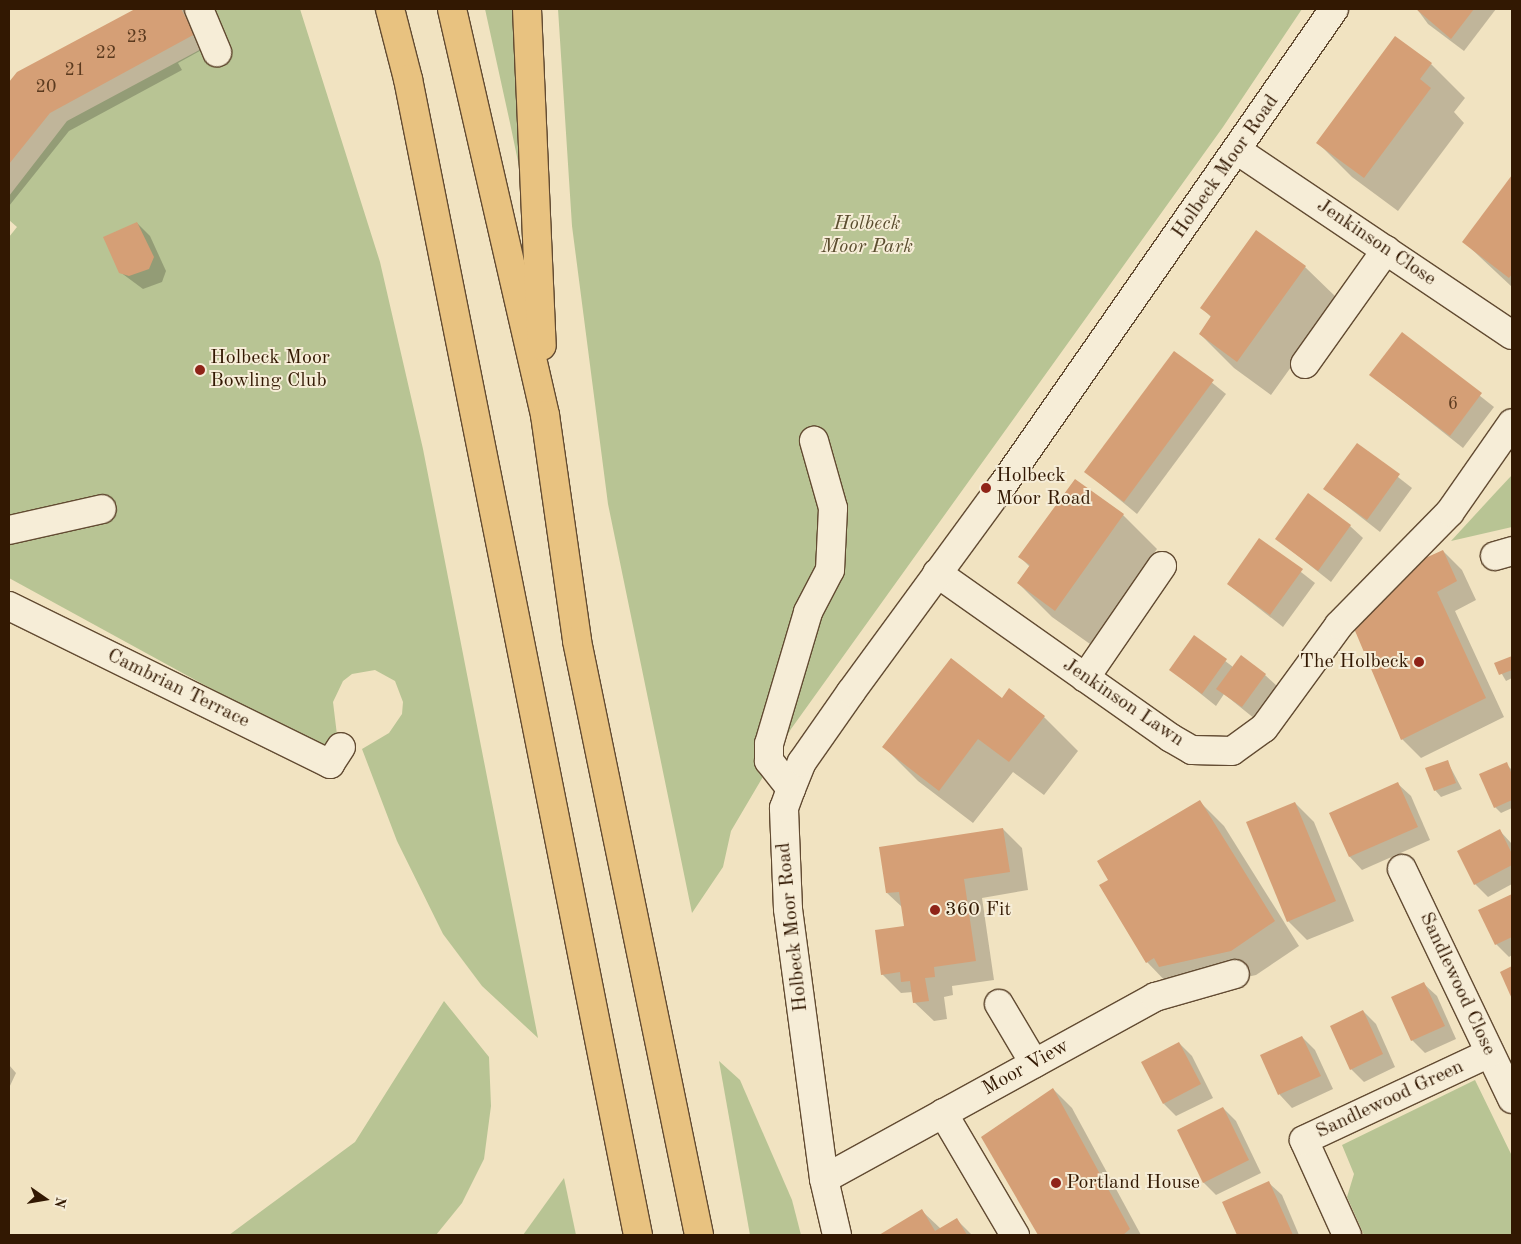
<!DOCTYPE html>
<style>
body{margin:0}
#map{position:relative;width:1521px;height:1244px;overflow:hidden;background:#f1e3c1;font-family:"Old Standard TT",serif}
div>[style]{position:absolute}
.green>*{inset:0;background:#b8c494}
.shadow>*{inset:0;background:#0003}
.building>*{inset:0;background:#d59f76}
.roads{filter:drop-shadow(1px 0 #624b32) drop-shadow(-1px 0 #624b32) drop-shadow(0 1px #624b32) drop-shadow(0 -1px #624b32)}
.minor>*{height:28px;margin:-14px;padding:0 14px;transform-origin:14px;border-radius:14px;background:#f6edd7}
.highway>*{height:28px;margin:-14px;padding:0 14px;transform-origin:14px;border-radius:14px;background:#e8c280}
.dots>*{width:14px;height:14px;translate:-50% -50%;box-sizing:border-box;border:2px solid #f6edd7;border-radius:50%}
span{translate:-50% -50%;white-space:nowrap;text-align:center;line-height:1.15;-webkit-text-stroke:4px #f6edd7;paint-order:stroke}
.number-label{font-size:18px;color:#5b3a1f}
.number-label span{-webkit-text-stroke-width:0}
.street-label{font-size:20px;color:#321802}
.park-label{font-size:20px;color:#5a4c2e;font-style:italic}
.poi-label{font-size:20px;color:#321802}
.left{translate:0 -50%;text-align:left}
.right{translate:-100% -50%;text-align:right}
.frame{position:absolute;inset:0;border:10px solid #321802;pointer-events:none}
.north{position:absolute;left:20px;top:1174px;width:50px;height:50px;-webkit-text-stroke:4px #f6edd7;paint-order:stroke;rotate:103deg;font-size:14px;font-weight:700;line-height:20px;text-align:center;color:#321802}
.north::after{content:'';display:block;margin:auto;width:18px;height:22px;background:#321802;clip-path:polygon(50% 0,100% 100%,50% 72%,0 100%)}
</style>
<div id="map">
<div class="green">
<div style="clip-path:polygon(187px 9px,300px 9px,380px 262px,423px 449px,538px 1038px,482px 986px,443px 934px,397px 841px,362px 749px,389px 733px,402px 714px,403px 702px,395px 681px,375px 670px,352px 674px,343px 681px,333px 702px,337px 735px,328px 744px,316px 746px,9px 578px,9px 237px,17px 227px,9px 220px,9px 196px,67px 121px,205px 47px)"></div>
<div style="clip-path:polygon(485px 9px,517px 9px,531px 224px,510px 123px)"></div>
<div style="clip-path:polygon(558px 9px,1302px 9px,1223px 127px,791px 729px,731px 831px,723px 867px,692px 913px,608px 504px,572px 226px)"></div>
<div style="clip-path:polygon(1512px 475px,1512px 527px,1451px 541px,1497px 491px)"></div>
<div style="clip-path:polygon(444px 1001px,489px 1057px,491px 1106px,484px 1159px,462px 1203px,436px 1235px,229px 1235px,355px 1142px)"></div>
<div style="clip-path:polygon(719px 1061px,740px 1080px,792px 1200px,801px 1235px,750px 1235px)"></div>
<div style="clip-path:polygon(1475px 1080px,1512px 1156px,1512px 1235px,1364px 1235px,1347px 1197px,1354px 1174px,1342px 1145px)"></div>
<div style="clip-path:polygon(564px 1178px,576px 1235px,523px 1235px)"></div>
</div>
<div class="shadow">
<div style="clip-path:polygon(137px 9px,186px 9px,207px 47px,178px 63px,182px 70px,69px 131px,9px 206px,9px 84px,18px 73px)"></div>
<div style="clip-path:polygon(1417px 9px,1496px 9px,1464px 51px,1428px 24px)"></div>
<div style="clip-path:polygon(1431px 64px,1465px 98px,1454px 112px,1464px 123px,1398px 211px,1352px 177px,1318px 143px)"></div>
<div style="clip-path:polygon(1512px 177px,1512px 287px,1464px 242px)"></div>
<div style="clip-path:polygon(137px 223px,150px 236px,166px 271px,162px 282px,143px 289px,120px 272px)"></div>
<div style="clip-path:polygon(1305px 267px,1339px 300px,1271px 395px,1234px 368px,1200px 334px,1212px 318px,1202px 308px)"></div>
<div style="clip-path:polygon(1402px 334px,1494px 407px,1463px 448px,1371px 375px)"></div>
<div style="clip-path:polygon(1174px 352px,1226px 394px,1137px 514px,1086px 472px)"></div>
<div style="clip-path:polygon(1357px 445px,1412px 488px,1380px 532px,1325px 489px)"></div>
<div style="clip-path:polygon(1075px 480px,1123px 515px,1157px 549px,1090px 644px,1052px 617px,1018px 583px,1030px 567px,1020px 557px)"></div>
<div style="clip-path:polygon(1350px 526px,1363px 538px,1331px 582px,1277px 539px)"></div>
<div style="clip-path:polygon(1260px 540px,1315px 583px,1283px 627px,1228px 584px)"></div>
<div style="clip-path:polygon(1443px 551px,1462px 570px,1476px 600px,1455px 611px,1504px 717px,1421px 758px,1402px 739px)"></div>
<div style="clip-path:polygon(1194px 637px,1233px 667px,1265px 675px,1278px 687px,1255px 719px,1224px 694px,1216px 706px,1171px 670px)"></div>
<div style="clip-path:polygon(1512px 657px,1512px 678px,1506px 681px,1496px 664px)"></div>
<div style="clip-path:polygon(1002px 699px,1044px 717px,1078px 751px,1044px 795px,1013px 772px,973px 823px,918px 781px,884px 747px)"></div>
<div style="clip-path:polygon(1447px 761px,1462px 789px,1441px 797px,1435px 790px)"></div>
<div style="clip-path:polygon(1506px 764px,1512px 770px,1512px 808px,1501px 813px,1495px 807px)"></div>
<div style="clip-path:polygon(1398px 784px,1411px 796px,1430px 840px,1362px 870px,1350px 857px,1331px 814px)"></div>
<div style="clip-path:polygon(1199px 801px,1224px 826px,1299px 946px,1256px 975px,1185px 991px,1171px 987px,1147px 962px)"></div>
<div style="clip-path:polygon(1295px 803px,1314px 822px,1354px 921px,1307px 940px,1288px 921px)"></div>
<div style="clip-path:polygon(1003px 829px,1022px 848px,1028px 890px,982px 898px,994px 980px,952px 986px,953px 995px,944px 997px,947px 1019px,934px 1021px,914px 1002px,913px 992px,901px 993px,882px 974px,906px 927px,903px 908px,887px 893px)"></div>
<div style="clip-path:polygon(1500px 831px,1512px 844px,1512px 884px,1488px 897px,1475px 884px)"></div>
<div style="clip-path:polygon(1512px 895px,1512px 955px,1509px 957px,1496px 944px,1480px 910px)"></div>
<div style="clip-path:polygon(1424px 984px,1437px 996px,1456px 1039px,1425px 1053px,1412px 1040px)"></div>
<div style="clip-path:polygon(1363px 1011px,1376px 1024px,1395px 1067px,1364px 1082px,1351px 1069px)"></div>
<div style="clip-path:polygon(1302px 1037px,1315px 1050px,1333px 1089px,1292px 1108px,1280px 1095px,1261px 1056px)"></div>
<div style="clip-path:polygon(1179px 1043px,1192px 1056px,1213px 1098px,1176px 1116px,1164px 1104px)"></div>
<div style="clip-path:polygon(9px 1065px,16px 1073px,9px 1088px)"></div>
<div style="clip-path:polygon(1053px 1089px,1072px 1108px,1141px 1235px,1039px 1235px,982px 1137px)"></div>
<div style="clip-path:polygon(1223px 1108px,1236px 1121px,1261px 1173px,1216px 1195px,1204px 1183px,1178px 1130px)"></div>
<div style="clip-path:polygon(1269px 1183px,1282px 1195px,1299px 1235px,1238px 1235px,1224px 1202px)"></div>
<div style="clip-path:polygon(922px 1211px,941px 1229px,956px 1219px,972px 1235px,881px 1235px)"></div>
</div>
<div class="building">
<div style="clip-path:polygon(135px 9px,181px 9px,195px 34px,50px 113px,9px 164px,9px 82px,17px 72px)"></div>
<div style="clip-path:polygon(1416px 9px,1474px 9px,1451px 39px)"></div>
<div style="clip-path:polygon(1395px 36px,1432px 63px,1420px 79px,1431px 88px,1364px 178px,1316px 143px)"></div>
<div style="clip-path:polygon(1512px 175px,1512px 274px,1509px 278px,1462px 242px)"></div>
<div style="clip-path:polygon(137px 222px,154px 257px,149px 269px,129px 276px,119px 273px,103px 237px)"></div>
<div style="clip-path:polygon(1256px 230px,1306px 266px,1237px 362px,1199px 334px,1211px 316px,1200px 308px)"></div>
<div style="clip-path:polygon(1402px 332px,1482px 393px,1450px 436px,1369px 375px)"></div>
<div style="clip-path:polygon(1174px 351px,1214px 380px,1124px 502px,1084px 472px)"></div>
<div style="clip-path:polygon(1357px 443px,1400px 474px,1367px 520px,1323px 489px)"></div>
<div style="clip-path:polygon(1075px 479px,1124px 514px,1055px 611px,1017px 583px,1030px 565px,1018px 557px)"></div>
<div style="clip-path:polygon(1308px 493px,1351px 525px,1318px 571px,1275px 539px)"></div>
<div style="clip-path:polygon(1259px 538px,1303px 569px,1270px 615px,1227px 584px)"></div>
<div style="clip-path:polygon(1443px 550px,1457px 581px,1437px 592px,1486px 698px,1401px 740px,1353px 626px,1421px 560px)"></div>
<div style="clip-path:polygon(1194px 635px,1227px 659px,1202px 694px,1169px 670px)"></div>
<div style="clip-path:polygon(1241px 655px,1266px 674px,1242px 707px,1216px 689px)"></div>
<div style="clip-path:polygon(1512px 656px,1512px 670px,1499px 675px,1494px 663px)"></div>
<div style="clip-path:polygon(951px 658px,1002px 698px,1009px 688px,1045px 716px,1009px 762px,978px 739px,939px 791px,882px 747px)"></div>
<div style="clip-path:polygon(1448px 760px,1456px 783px,1434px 791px,1425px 768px)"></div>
<div style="clip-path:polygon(1507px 762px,1512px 775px,1512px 800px,1494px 808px,1479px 774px)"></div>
<div style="clip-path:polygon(1398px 782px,1418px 827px,1349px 857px,1329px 813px)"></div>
<div style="clip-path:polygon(1200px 800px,1275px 921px,1231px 951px,1159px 967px,1154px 958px,1146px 963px,1099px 885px,1108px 880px,1097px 861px)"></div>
<div style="clip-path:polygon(1295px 802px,1336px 901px,1287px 922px,1246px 822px)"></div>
<div style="clip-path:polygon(1003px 828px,1010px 872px,964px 879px,976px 961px,934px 967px,935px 977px,925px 978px,929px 1001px,913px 1003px,910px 981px,901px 982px,900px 972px,881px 975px,875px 930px,904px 926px,899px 892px,886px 893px,879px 847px)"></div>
<div style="clip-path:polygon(1500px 829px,1512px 854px,1512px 865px,1474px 885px,1457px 851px)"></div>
<div style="clip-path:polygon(1512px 894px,1512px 937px,1495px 945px,1478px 910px)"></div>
<div style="clip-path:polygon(1512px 966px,1512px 999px,1500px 972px)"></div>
<div style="clip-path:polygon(1424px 982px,1445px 1026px,1411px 1041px,1391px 997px)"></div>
<div style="clip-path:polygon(1363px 1010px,1383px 1054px,1350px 1070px,1330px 1026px)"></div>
<div style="clip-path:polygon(1302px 1036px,1321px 1076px,1278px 1095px,1260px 1055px)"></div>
<div style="clip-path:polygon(1179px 1042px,1201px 1084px,1163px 1104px,1141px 1062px)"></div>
<div style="clip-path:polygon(1053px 1088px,1130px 1229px,1123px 1235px,1038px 1235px,981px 1137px)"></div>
<div style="clip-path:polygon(1223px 1107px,1249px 1160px,1203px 1183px,1177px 1130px)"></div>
<div style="clip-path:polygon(1269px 1181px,1293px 1235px,1237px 1235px,1222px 1202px)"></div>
<div style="clip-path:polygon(922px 1209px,935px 1231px,957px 1218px,967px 1235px,879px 1235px)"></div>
</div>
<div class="roads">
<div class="minor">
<div style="left:199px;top:9px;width:47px;rotate:67.3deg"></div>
<div style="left:1238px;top:151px;width:330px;rotate:33.9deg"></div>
<div style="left:1305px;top:364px;width:140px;rotate:-54.6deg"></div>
<div style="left:9px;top:530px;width:95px;rotate:-12.7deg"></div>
<div style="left:1495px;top:556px;width:18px;rotate:-16deg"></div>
<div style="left:937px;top:573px;width:286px;rotate:35.2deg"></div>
<div style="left:1171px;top:738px;width:24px;rotate:30deg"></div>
<div style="left:1192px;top:750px;width:40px;rotate:1.4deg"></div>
<div style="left:1232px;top:751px;width:39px;rotate:-36deg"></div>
<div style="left:1264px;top:728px;width:127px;rotate:-53.9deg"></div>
<div style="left:1339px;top:625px;width:158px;rotate:-45.5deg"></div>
<div style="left:1450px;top:512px;width:108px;rotate:-55.1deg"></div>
<div style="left:9px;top:606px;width:358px;rotate:26.2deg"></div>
<div style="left:330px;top:764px;width:20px;rotate:-57deg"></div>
<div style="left:1085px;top:678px;width:136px;rotate:-55.5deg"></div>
<div style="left:791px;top:789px;width:36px;rotate:-128deg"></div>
<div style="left:769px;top:761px;width:17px;rotate:-90deg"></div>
<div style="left:769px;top:744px;width:138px;rotate:-73.5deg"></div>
<div style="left:808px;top:612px;width:47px;rotate:-62.4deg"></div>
<div style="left:830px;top:570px;width:62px;rotate:-87.2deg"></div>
<div style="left:833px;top:508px;width:70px;rotate:-105.8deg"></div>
<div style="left:1402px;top:869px;width:255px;rotate:64.4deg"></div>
<div style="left:999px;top:1004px;width:69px;rotate:59.3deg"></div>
<div style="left:943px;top:1113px;width:142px;rotate:59.5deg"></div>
<div style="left:824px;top:1179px;width:378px;rotate:-28.8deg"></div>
<div style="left:1155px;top:997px;width:83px;rotate:-16deg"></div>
<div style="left:837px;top:1235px;width:57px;rotate:-103.1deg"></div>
<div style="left:824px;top:1179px;width:272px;rotate:-97.6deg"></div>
<div style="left:788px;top:909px;width:101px;rotate:-92.3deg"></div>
<div style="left:784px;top:808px;width:20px;rotate:-70deg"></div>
<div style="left:791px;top:789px;width:29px;rotate:-68deg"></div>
<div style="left:802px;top:762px;width:85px;rotate:-55deg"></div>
<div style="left:851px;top:692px;width:255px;rotate:-53.8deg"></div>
<div style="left:1002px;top:486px;width:581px;rotate:-55.16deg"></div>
<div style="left:1347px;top:1235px;width:104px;rotate:-114.4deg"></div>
<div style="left:1304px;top:1140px;width:205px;rotate:-25.1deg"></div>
</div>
<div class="highway">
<div style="left:390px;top:9px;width:72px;rotate:75.6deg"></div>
<div style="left:408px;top:79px;width:1179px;rotate:78.75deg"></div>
<div style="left:452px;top:9px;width:417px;rotate:77.1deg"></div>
<div style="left:545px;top:415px;width:228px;rotate:81.9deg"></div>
<div style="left:577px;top:641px;width:606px;rotate:78.39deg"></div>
<div style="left:527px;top:9px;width:337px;rotate:87.5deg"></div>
</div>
</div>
<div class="dots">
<div style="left:200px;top:370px;background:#8f2418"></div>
<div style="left:986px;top:488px;background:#8f2418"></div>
<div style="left:1419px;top:662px;background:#8f2418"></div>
<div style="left:935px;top:910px;background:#8f2418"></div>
<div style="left:1056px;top:1183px;background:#8f2418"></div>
</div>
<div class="number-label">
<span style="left:137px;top:37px">23</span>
<span style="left:106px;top:53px">22</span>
<span style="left:75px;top:70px">21</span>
<span style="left:46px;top:87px">20</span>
<span style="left:1453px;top:404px">6</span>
</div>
<div class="street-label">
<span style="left:1226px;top:167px;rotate:-55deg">Holbeck Moor Road</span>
<span style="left:1376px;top:243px;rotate:34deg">Jenkinson Close</span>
<span style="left:178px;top:689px;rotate:26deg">Cambrian Terrace</span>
<span style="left:1123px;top:703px;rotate:34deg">Jenkinson Lawn</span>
<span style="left:793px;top:927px;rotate:-96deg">Holbeck Moor Road</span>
<span style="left:1457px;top:984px;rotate:65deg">Sandlewood Close</span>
<span style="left:1026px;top:1068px;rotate:-29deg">Moor View</span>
<span style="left:1390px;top:1100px;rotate:-25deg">Sandlewood Green</span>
</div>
<div class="park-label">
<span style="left:867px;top:236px">Holbeck<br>Moor Park</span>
</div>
<div class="poi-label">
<span class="left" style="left:210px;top:370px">Holbeck Moor<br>Bowling Club</span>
<span class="left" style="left:996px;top:488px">Holbeck<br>Moor Road</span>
<span class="right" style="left:1409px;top:662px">The Holbeck</span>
<span class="left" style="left:945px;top:910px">360 Fit</span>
<span class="left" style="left:1066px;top:1183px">Portland House</span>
</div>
<div class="frame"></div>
<div class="north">N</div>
</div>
